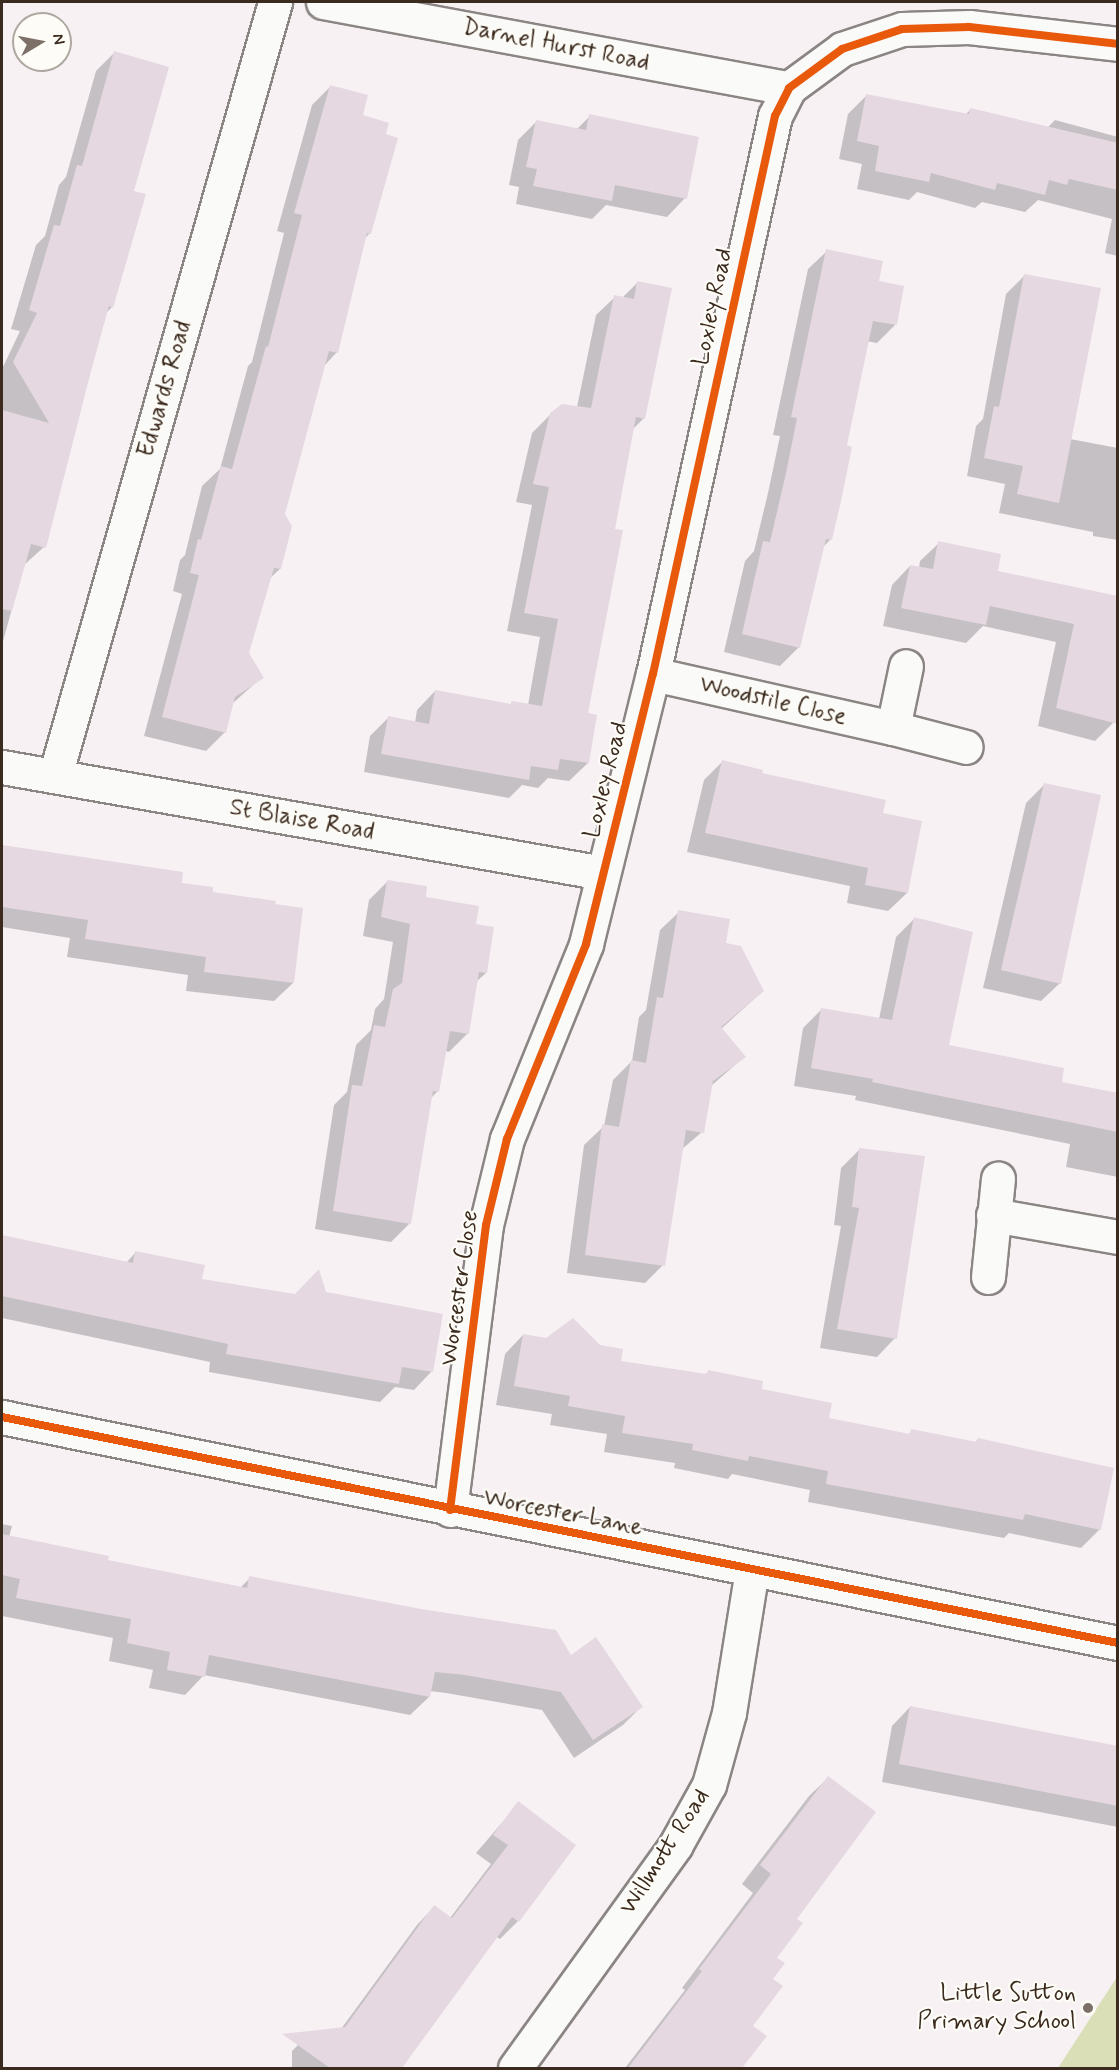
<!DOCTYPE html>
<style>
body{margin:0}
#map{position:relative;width:1119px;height:2070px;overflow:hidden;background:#f7f1f4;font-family:Mynerve,sans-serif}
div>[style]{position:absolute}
.green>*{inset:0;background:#dadfb8}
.shadow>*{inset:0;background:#0003}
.building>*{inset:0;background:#e5d8e1}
.roads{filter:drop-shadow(2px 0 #8b8583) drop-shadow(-2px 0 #8b8583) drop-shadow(0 2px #8b8583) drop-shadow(0 -2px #8b8583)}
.minor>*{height:33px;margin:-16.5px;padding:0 16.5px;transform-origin:16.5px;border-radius:16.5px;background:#fafaf8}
.cycleway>*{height:8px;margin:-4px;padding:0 4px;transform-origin:4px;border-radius:4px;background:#e8590c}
.dots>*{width:16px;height:16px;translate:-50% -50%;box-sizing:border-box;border:3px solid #fdfcf7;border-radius:50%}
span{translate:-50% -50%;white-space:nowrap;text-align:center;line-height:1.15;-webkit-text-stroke:4.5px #fdfcf7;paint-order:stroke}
.street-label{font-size:24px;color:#3b2a1e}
.poi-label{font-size:24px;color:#3b2a1e}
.right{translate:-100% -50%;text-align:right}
.frame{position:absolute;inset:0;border:3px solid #3b2a1e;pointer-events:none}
.north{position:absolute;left:12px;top:12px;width:60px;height:60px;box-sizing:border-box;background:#fdfcf7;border:2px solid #afa8a0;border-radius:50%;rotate:80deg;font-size:16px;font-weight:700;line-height:24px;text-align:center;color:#3b2a1e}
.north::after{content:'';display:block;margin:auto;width:21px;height:27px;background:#7d7069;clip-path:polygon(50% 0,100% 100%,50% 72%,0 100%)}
</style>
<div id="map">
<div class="green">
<div style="clip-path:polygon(1117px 1977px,1117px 2068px,1058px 2068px)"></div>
</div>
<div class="shadow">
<div style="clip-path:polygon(114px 53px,132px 192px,112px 307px,106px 313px,44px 547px,24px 565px,2px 645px,2px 369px,20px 331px,11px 329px,36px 245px,45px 236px,59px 185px,66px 177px,96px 71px)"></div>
<div style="clip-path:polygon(331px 86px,361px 116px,370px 233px,364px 239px,337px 352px,324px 366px,284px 514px,280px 569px,269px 579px,247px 653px,262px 677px,232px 704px,225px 732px,206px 751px,144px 736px,182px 594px,173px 591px,180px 560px,185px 555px,202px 486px,220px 469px,248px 366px,252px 362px,284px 233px,277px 231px,312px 105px)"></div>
<div style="clip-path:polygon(867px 95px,965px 115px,971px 109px,1046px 129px,1055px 120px,1118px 137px,1118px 256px,1105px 253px,1112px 219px,1038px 200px,1025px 212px,982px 202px,975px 208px,917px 192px,909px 200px,857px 189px,862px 164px,839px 159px,848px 114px)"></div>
<div style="clip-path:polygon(590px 116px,685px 198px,667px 217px,606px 205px,592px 219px,516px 204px,519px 187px,509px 185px,518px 140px,536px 122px,576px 130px)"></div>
<div style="clip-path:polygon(827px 251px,877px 282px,895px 325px,877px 343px,866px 341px,845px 446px,831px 539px,822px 548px,799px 647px,780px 666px,724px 652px,745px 561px,754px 551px,768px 493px,780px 436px,773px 435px,808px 269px)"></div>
<div style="clip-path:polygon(1025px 275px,1070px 439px,1118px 448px,1118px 540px,1093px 536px,1093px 532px,999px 513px,1005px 484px,967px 476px,976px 426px,983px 419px,1006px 294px)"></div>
<div style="clip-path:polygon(638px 282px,644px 418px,632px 430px,613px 530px,586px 714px,588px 763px,569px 781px,548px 778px,538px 788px,522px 785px,509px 798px,364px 772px,370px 736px,388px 718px,415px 723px,417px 710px,435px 691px,510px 705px,512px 702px,528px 705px,540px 637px,507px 631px,532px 505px,516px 502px,532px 433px,551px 414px,577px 407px,596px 315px,615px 297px,622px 298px)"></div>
<div style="clip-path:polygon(939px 543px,996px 572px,1118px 598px,1114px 722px,1095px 741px,1038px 726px,1056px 642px,983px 626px,966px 643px,883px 626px,892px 585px,910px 566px,919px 568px,920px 561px)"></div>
<div style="clip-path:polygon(722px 762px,882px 815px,907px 893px,888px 911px,847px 903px,850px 886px,687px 852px,704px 780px)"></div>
<div style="clip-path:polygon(1045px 784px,1060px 983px,1041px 1001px,983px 988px,1026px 803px)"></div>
<div style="clip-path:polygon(2px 846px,57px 856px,211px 894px,293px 983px,274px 1001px,186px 991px,188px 975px,67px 957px,70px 938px,2px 927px)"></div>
<div style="clip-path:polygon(388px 881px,474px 925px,486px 973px,476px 982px,468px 1033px,449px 1052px,445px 1051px,438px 1091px,430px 1099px,410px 1223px,391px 1242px,315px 1229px,334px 1105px,347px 1092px,356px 1045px,371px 1030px,375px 1009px,384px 999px,393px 942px,363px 936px,369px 900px)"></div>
<div style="clip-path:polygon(679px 912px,724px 945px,763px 991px,721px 1029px,744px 1057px,711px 1086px,702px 1132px,681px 1150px,663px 1265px,645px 1283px,567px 1273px,584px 1145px,604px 1126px,613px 1080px,632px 1061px,639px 1017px,646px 1010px,660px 930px)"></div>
<div style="clip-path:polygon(914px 919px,947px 1046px,1060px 1083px,1118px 1095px,1118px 1177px,1066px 1167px,1070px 1144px,855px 1100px,856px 1096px,794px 1086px,803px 1028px,821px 1010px,879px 1019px,896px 937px)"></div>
<div style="clip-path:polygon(860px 1149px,895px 1338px,877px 1357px,820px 1348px,841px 1226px,834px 1225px,841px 1168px)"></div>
<div style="clip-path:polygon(2px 1236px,126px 1263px,136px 1252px,200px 1280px,295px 1296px,325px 1293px,432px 1371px,414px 1390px,395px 1387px,380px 1402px,209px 1372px,210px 1362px,2px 1318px)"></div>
<div style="clip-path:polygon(523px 1335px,599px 1346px,619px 1362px,704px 1376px,708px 1372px,760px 1390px,827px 1419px,908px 1435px,912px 1431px,975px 1443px,978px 1439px,1100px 1529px,1081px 1548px,1009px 1533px,1004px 1538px,808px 1502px,810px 1490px,732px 1474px,728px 1479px,674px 1468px,675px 1463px,604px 1452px,607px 1434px,550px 1425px,552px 1414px,496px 1405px,505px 1354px)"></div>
<div style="clip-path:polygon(2px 1524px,12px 1526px,9px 1537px,106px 1561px,240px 1588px,250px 1578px,570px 1657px,641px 1707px,623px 1725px,574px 1758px,542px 1710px,446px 1693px,430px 1691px,429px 1697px,410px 1715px,204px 1675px,185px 1695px,149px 1688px,153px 1670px,109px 1661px,113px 1638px,2px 1616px)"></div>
<div style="clip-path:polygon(910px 1707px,1118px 1747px,1118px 1827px,882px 1782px,892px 1726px)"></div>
<div style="clip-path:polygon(828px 1778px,795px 1919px,775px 1958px,771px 1979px,751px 2026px,765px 2036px,740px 2068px,625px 2068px,685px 1990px,682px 1988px,753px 1893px,742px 1884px,809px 1796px)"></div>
<div style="clip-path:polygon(513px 1810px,574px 1846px,518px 1921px,500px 1939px,497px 1937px,404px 2038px,382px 2068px,292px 2068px,292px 2051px,310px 2033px,341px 2029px,417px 1925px,434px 1907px,450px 1918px,491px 1864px,476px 1853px)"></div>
</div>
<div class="building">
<div style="clip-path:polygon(114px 51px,169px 67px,134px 191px,146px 194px,113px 308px,109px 306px,92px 367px,46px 548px,31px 544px,12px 611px,2px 609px,2px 410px,49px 423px,13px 362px,37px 313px,29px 310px,54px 225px,60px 226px,77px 165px,82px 166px)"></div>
<div style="clip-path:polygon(330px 85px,368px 95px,363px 115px,389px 123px,386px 134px,398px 138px,371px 234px,367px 233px,338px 353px,329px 351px,285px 514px,292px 526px,281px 569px,274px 568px,249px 653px,264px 678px,235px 697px,226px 733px,162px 717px,199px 575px,190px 573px,198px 539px,201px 540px,221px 466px,232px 469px,266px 346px,268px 347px,302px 215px,294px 213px)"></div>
<div style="clip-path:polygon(866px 94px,969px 114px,970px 108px,1118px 143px,1118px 190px,1069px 179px,1067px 185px,1049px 180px,1045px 195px,997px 183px,995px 190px,931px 173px,929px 182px,875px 171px,879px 146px,857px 141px)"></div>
<div style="clip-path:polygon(589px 114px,699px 137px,687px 199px,615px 185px,612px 201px,533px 186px,537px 169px,526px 167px,536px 120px,586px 130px)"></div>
<div style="clip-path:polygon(826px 249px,883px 261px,879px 281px,904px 286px,897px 325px,873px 321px,847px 445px,852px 447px,841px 501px,832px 540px,826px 539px,800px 648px,742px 634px,763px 541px,770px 542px,786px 473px,797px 418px,791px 417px)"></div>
<div style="clip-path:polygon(1024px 274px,1101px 288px,1059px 503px,1017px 494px,1023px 466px,984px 458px,994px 406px,999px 407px)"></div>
<div style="clip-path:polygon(637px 281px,672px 288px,645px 419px,636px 417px,615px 529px,623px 530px,588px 713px,597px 715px,589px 763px,560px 759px,558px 770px,531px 766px,529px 780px,381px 754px,388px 716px,429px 724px,435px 690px,511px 704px,512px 701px,542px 706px,558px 619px,524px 613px,549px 487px,533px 484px,550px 413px,562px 404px,591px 408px,614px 295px,634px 299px)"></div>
<div style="clip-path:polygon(938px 541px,1001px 554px,998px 571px,1118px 596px,1118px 724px,1056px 708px,1074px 624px,990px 606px,986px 625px,901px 608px,910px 565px,933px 569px)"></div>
<div style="clip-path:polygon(722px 760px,763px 770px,762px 773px,886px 800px,883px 813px,922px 821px,908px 893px,865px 885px,868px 868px,705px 833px)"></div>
<div style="clip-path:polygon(1044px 783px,1101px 795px,1061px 984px,1001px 970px)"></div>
<div style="clip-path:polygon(2px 845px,183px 872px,182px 883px,213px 887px,213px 892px,276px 901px,275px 904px,303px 908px,294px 983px,204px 972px,206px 957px,85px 939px,88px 920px,2px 907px)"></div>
<div style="clip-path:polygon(387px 880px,427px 886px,426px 897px,479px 906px,476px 924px,494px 927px,487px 973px,479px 972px,469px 1034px,450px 1031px,439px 1092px,433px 1091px,411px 1224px,333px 1211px,352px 1085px,362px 1086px,374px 1025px,385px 1027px,393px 989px,402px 983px,410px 924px,381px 917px)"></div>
<div style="clip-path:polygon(678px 910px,730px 919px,726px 943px,741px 946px,764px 991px,721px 1027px,746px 1057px,713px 1081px,704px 1133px,686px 1130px,665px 1266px,585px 1255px,602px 1124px,619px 1127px,631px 1060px,646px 1063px,657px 997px,663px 998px)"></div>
<div style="clip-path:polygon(914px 917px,973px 932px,949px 1045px,1064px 1068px,1062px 1082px,1118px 1093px,1118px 1132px,872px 1082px,873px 1079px,811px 1068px,821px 1008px,892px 1020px)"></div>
<div style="clip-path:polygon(859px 1148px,925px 1156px,897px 1339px,837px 1329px,859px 1208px,852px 1207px)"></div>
<div style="clip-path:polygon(2px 1235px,133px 1263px,135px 1251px,205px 1265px,202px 1279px,295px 1294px,319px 1269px,326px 1292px,443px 1314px,433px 1372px,402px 1367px,399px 1384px,226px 1354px,228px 1344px,2px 1296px)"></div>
<div style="clip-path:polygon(573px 1318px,600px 1345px,623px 1349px,621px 1361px,707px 1374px,708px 1370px,763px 1381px,762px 1389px,832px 1403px,829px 1418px,910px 1434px,911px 1429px,977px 1442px,978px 1438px,1114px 1468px,1101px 1530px,1025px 1514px,1023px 1520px,826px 1484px,828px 1471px,749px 1456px,748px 1461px,692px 1450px,693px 1444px,622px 1433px,625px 1416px,568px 1406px,570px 1396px,514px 1386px,523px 1334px,546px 1338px)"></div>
<div style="clip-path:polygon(2px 1534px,109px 1556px,108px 1560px,247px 1588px,249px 1576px,421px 1609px,556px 1630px,571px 1655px,596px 1637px,643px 1707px,593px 1740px,561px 1692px,465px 1675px,435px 1672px,430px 1697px,209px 1655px,205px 1677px,167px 1670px,170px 1652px,127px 1643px,131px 1619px,16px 1598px,20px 1579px,2px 1575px)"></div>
<div style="clip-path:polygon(910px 1706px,1118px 1746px,1118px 1806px,899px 1764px)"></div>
<div style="clip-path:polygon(828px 1776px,876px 1812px,797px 1919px,803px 1923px,777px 1958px,785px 1963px,773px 1979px,783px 1986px,753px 2026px,767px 2036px,742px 2068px,628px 2068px,702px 1971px,699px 1969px,771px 1874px,760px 1865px)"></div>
<div style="clip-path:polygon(518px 1801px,576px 1845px,519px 1922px,512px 1917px,402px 2068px,330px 2068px,282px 2034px,345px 2027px,434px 1905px,452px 1918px,508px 1845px,493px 1835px)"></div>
</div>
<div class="roads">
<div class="minor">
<div style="left:323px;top:2px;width:474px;rotate:10.5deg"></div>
<div style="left:653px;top:674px;width:246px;rotate:12.7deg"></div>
<div style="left:893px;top:728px;width:75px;rotate:14.6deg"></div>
<div style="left:893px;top:728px;width:63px;rotate:-78.2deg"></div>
<div style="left:2px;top:767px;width:610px;rotate:10deg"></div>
<div style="left:55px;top:776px;width:805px;rotate:-74.13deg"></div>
<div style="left:993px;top:1215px;width:127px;rotate:10deg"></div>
<div style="left:988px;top:1277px;width:99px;rotate:-84.2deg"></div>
<div style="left:2px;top:1417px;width:1139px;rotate:11.45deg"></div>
<div style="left:450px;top:1510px;width:287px;rotate:-82.8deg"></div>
<div style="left:486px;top:1225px;width:89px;rotate:-76.3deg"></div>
<div style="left:507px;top:1139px;width:210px;rotate:-67.9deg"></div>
<div style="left:586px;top:944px;width:278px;rotate:-76.1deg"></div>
<div style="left:653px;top:674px;width:571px;rotate:-77.67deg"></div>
<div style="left:775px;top:116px;width:31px;rotate:-63deg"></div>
<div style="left:789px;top:88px;width:66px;rotate:-36.3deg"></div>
<div style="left:842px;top:49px;width:63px;rotate:-18.4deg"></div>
<div style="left:902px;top:29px;width:67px;rotate:-1.7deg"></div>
<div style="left:969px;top:27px;width:150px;rotate:6.5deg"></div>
<div style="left:515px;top:2068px;width:274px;rotate:-54.2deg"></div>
<div style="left:675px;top:1846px;width:70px;rotate:-60.9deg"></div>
<div style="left:709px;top:1785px;width:75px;rotate:-74.5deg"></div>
<div style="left:729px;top:1713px;width:145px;rotate:-80.9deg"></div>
</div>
</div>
<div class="cycleway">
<div style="left:2px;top:1417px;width:1139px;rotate:11.45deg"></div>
<div style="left:450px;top:1510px;width:287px;rotate:-82.8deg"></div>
<div style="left:486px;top:1225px;width:89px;rotate:-76.3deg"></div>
<div style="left:507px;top:1139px;width:210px;rotate:-67.9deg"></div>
<div style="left:586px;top:944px;width:278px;rotate:-76.1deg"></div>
<div style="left:653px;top:674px;width:571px;rotate:-77.67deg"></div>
<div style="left:775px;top:116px;width:31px;rotate:-63deg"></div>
<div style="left:789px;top:88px;width:66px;rotate:-36.3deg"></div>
<div style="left:842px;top:49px;width:63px;rotate:-18.4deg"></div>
<div style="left:902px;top:29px;width:67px;rotate:-1.7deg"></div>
<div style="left:969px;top:27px;width:150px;rotate:6.5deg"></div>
</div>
<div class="dots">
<div style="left:1088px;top:2008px;background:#7d7069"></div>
</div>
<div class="street-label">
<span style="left:556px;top:45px;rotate:11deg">Darnel Hurst Road</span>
<span style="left:713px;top:307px;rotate:-78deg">Loxley Road</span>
<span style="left:165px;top:389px;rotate:-74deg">Edwards Road</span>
<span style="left:773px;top:701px;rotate:13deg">Woodstile Close</span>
<span style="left:606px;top:780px;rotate:-76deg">Loxley Road</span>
<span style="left:302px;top:820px;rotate:10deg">St Blaise Road</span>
<span style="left:460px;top:1288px;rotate:-82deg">Worcester Close</span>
<span style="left:563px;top:1513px;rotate:11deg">Worcester Lane</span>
<span style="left:665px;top:1852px;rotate:-57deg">Willmott Road</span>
</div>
<div class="poi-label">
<span class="right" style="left:1076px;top:2008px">Little Sutton<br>Primary School</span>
</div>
<div class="frame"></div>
<div class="north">N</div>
</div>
